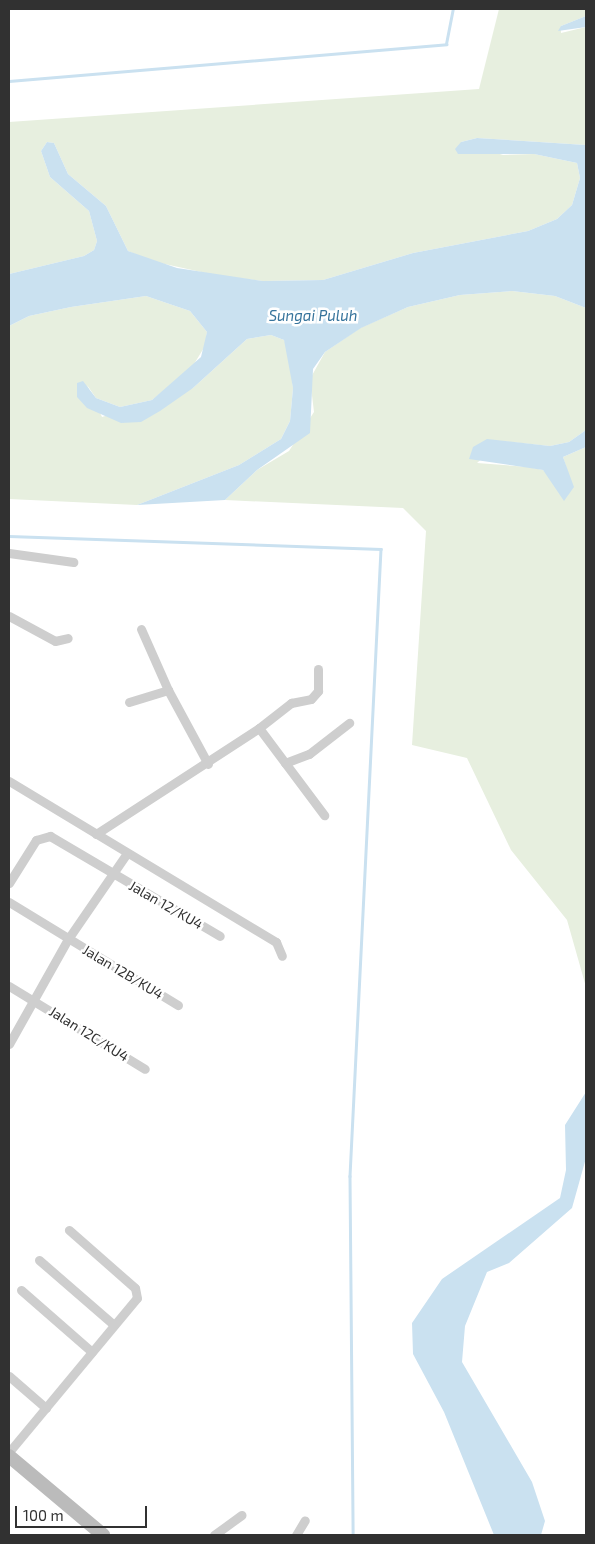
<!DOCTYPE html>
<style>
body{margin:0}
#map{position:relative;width:595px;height:1544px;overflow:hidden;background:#fff;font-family:"Exo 2",sans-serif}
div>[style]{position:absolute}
.green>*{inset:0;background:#e7efdf}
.water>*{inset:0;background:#cae1f0}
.stream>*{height:2.5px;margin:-1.25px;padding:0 1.25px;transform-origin:1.25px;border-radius:1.25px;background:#cae1f0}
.street>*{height:9px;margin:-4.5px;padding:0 4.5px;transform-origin:4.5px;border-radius:4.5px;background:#cecece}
.secondary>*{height:14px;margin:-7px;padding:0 7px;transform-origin:7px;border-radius:7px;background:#bbb}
span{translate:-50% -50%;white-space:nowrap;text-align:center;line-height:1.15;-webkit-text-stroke:5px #fff;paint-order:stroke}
.street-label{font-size:14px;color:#313131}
.water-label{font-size:15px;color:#37749c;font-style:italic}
.frame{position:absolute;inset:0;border:10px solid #313131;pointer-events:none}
.scale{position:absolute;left:15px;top:1506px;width:132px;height:22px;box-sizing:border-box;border:2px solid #313131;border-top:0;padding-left:6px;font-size:15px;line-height:18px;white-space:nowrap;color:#313131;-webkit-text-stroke:4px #fff;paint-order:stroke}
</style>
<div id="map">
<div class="green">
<div style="clip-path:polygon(499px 9px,586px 9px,586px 16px,561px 26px,561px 33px,586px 27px,586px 145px,477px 138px,461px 142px,503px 155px,534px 154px,577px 163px,580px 178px,572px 205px,557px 219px,528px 231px,413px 253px,323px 280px,263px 281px,215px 275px,151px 261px,128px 251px,106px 206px,68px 174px,54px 143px,47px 142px,41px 151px,50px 177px,89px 211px,97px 241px,94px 250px,84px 256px,9px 274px,9px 122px,479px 89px)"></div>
<div style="clip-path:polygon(512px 291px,555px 296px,586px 308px,586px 430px,569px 442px,550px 446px,501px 441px,477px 463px,528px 467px,543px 470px,552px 479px,570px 479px,563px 457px,586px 447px,586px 987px,567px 920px,511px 850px,467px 758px,412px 745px,426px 531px,403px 508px,225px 500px,257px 470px,289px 451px,314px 412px,310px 379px,325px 352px,360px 328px,408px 307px,460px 295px)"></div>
<div style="clip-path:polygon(146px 296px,190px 311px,207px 332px,205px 346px,191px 369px,152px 400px,120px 407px,96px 398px,87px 385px,102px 417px,193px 388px,247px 339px,271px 335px,284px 340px,289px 350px,293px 388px,290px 421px,281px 439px,239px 465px,137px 505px,9px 499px,9px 326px,29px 316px,71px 307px)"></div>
</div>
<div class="water">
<div style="clip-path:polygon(586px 16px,586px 27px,558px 31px,561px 26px)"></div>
<div style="clip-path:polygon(477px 138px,586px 145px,586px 308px,555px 296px,512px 291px,460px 295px,408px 307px,361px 328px,325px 352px,313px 369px,310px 433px,257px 470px,225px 500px,137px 505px,239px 465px,281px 439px,290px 421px,293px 388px,284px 340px,271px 335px,247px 339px,193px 388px,160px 411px,141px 422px,121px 423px,87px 408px,77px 397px,77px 383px,83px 381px,96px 398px,120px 407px,152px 400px,201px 357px,207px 332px,190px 311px,146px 296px,71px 307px,29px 316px,9px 326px,9px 274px,84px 256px,94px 250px,97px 241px,89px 211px,50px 177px,41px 151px,47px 142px,54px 143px,68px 174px,106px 206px,128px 251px,177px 268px,263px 281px,323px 280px,413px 253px,528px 231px,557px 219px,572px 205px,580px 178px,577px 163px,534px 154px,458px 154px,455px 149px,461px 142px)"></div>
<div style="clip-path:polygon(586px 430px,586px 447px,563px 457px,574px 487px,564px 501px,543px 470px,469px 459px,473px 447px,487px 439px,550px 446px,569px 442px)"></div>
<div style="clip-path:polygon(586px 1092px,586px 1158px,572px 1208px,509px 1263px,487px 1272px,465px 1326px,462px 1362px,532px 1482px,545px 1521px,541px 1535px,494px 1535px,444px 1412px,413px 1354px,412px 1323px,442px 1279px,560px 1198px,566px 1170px,565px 1125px)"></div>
</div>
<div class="stream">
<div style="left:9px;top:81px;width:439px;rotate:-4.8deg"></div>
<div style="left:446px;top:44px;width:36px;rotate:-79deg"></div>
<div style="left:9px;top:536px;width:372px;rotate:2deg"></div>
<div style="left:381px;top:549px;width:628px;rotate:92.83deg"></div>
<div style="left:350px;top:1176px;width:359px;rotate:89.5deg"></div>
</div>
<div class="street">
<div style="left:9px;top:553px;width:65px;rotate:8deg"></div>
<div style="left:9px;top:616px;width:52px;rotate:28.5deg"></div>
<div style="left:55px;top:641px;width:13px;rotate:-13deg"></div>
<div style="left:141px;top:629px;width:67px;rotate:66.1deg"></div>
<div style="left:129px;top:702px;width:41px;rotate:-17.1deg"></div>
<div style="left:168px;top:690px;width:84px;rotate:61.6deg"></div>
<div style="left:259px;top:728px;width:41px;rotate:-38deg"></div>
<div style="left:291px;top:703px;width:20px;rotate:-11deg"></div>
<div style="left:311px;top:699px;width:11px;rotate:-49deg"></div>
<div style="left:318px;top:691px;width:22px;rotate:-90deg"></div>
<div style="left:285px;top:763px;width:26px;rotate:-21deg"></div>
<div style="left:309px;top:754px;width:51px;rotate:-37.8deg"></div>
<div style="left:9px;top:781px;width:312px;rotate:31.1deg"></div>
<div style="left:276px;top:942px;width:15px;rotate:67deg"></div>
<div style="left:96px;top:834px;width:194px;rotate:-33deg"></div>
<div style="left:259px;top:728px;width:109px;rotate:53.2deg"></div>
<div style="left:9px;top:883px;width:51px;rotate:-57.9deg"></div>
<div style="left:36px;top:840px;width:15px;rotate:-16deg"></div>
<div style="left:50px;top:836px;width:197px;rotate:30.5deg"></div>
<div style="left:9px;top:902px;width:198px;rotate:31.4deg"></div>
<div style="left:9px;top:986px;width:159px;rotate:31.4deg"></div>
<div style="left:9px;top:1044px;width:120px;rotate:-60.7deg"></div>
<div style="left:68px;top:939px;width:104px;rotate:-55.5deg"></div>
<div style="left:39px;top:1260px;width:99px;rotate:40.9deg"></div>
<div style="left:21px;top:1290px;width:94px;rotate:41.1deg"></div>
<div style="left:9px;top:1376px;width:49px;rotate:40.9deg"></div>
<div style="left:9px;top:1452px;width:200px;rotate:-50.3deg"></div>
<div style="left:137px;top:1298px;width:10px;rotate:-101deg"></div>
<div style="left:135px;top:1288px;width:88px;rotate:-138.7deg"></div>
<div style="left:214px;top:1535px;width:34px;rotate:-36deg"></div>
<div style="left:296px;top:1535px;width:17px;rotate:-59deg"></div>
</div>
<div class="secondary">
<div style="left:9px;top:1456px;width:123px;rotate:40deg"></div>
</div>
<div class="street-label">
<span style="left:166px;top:905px;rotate:30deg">Jalan 12/KU4</span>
<span style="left:123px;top:972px;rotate:31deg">Jalan 12B/KU4</span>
<span style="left:89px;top:1034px;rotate:32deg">Jalan 12C/KU4</span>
</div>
<div class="water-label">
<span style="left:313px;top:316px">Sungai Puluh</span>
</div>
<div class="frame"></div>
<div class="scale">100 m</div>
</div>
